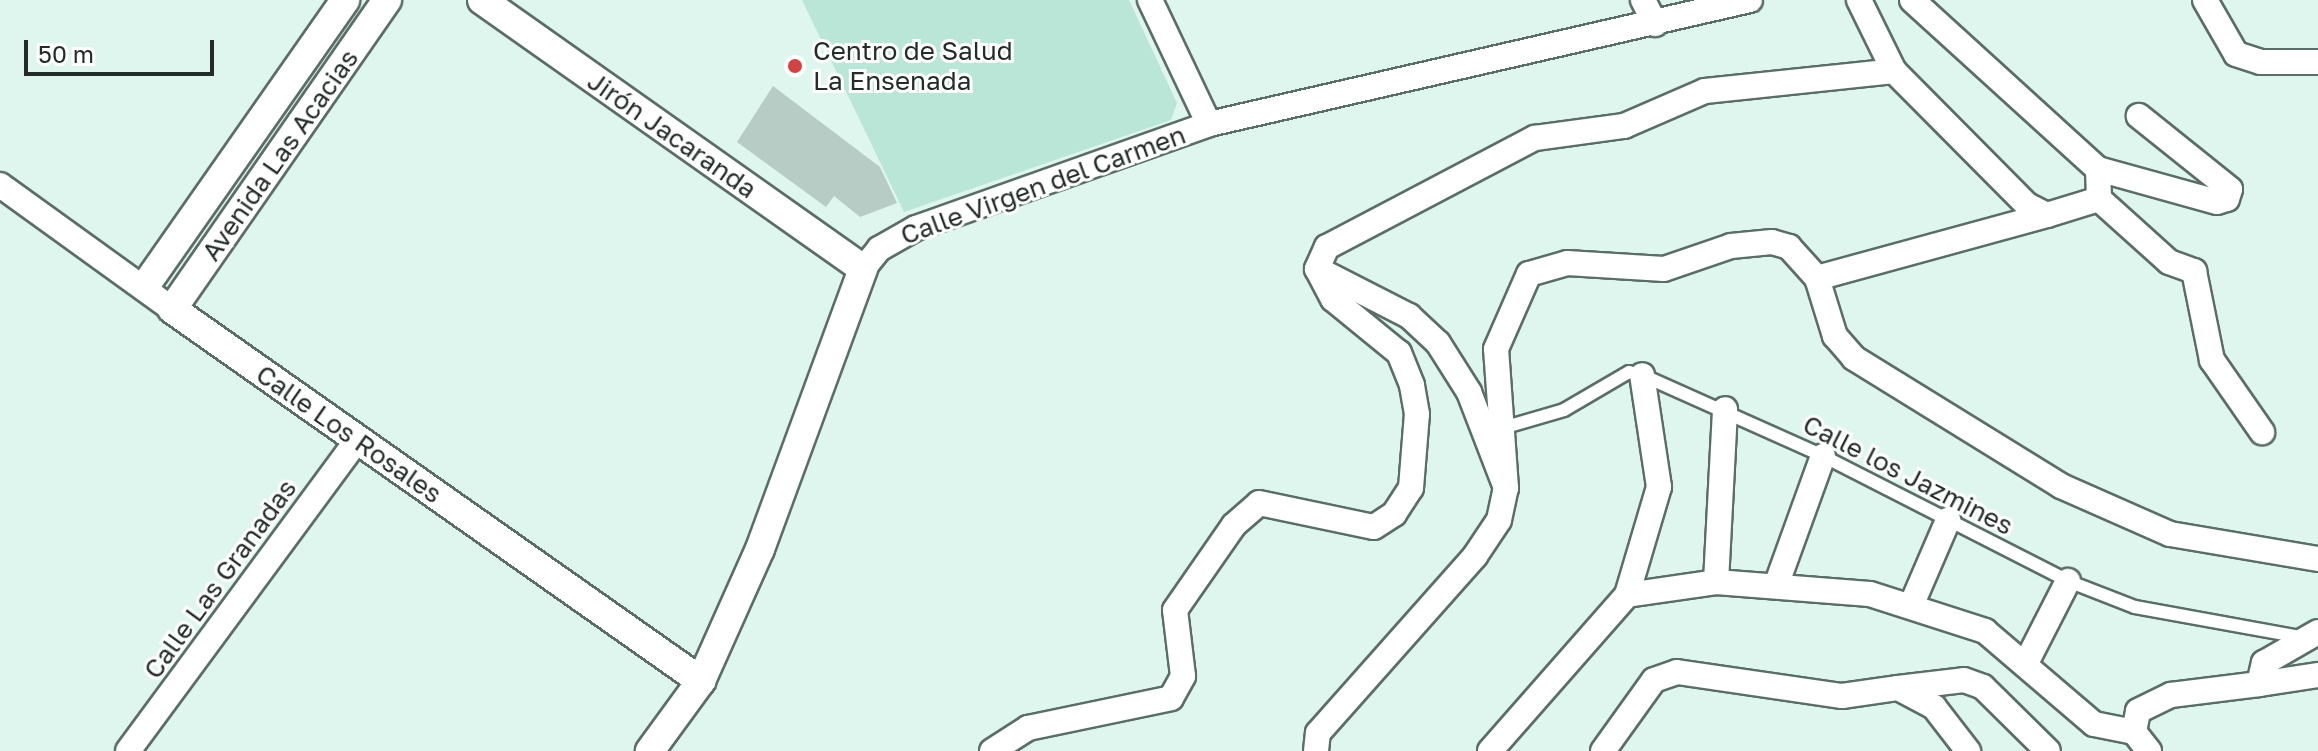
<!DOCTYPE html>
<meta charset="utf-8">
<style>
body{margin:0}
#map{position:relative;width:2318px;height:751px;overflow:hidden;background:#dff6ee;font-family:"Golos Text",sans-serif}
div>[style]{position:absolute}
.green>*{inset:0;background:#bae6d8}
.building>*{inset:0;background:#b6ccc5}
.roads{filter:drop-shadow(2px 0 #5a6e67) drop-shadow(-2px 0 #5a6e67) drop-shadow(0 2px #5a6e67) drop-shadow(0 -2px #5a6e67)}
.service>*{height:12px;margin:-6px;padding:0 6px;transform-origin:6px;border-radius:6px;background:#fff}
.minor>*{height:24px;margin:-12px;padding:0 12px;transform-origin:12px;border-radius:12px;background:#fff}
.tertiary>*{height:28px;margin:-14px;padding:0 14px;transform-origin:14px;border-radius:14px;background:#fff}
.dots>*{width:22px;height:22px;translate:-50% -50%;box-sizing:border-box;border:4px solid #fff;border-radius:50%}
span{translate:-50% -50%;white-space:nowrap;text-align:center;line-height:1.15;-webkit-text-stroke:6px #fff;paint-order:stroke}
.poi-label{font-size:26px;color:#242c2a}
.left{translate:0 -50%;text-align:left}
.street-label{font-size:26px;color:#242c2a}
.scale{position:absolute;left:24px;top:40px;width:190px;height:36px;box-sizing:border-box;border:4px solid #242c2a;border-top:0;padding-left:10px;font-size:24px;line-height:28px;white-space:nowrap;color:#242c2a;-webkit-text-stroke:6px #fff;paint-order:stroke}
</style>
<div id="map">
<div class="green">
<div style="clip-path:polygon(802px 0,1129px 0,1177px 103px,1171px 120px,904px 212px)"></div>
</div>
<div class="building">
<div style="clip-path:polygon(773px 86px,880px 167px,897px 203px,860px 217px,834px 196px,826px 207px,737px 142px)"></div>
</div>
<div class="roads">
<div class="service">
<div style="left:1499px;top:429px;width:68px;rotate:-16.3deg"></div>
<div style="left:1564px;top:410px;width:75px;rotate:-30.3deg"></div>
<div style="left:1629px;top:372px;width:13px;rotate:13deg"></div>
<div style="left:1642px;top:375px;width:198px;rotate:24.1deg"></div>
<div style="left:1823px;top:456px;width:275px;rotate:27deg"></div>
<div style="left:2068px;top:581px;width:72px;rotate:21.2deg"></div>
<div style="left:2135px;top:607px;width:173px;rotate:10.3deg"></div>
</div>
<div class="minor">
<div style="left:1150px;top:0;width:137px;rotate:64.6deg"></div>
<div style="left:1643px;top:0;width:27px;rotate:63deg"></div>
<div style="left:1859px;top:0;width:79px;rotate:63.8deg"></div>
<div style="left:1894px;top:71px;width:189px;rotate:45.2deg"></div>
<div style="left:2027px;top:205px;width:22px;rotate:27deg"></div>
<div style="left:2047px;top:215px;width:54px;rotate:-17.1deg"></div>
<div style="left:2099px;top:199px;width:94px;rotate:42deg"></div>
<div style="left:2169px;top:262px;width:27px;rotate:20deg"></div>
<div style="left:2194px;top:271px;width:91px;rotate:78.6deg"></div>
<div style="left:2212px;top:360px;width:88px;rotate:55.2deg"></div>
<div style="left:1912px;top:0;width:251px;rotate:42.3deg"></div>
<div style="left:2098px;top:169px;width:30px;rotate:88deg"></div>
<div style="left:2205px;top:0;width:62px;rotate:60.1deg"></div>
<div style="left:2236px;top:54px;width:26px;rotate:18deg"></div>
<div style="left:2261px;top:62px;width:57px"></div>
<div style="left:2098px;top:169px;width:123px;rotate:15.5deg"></div>
<div style="left:2217px;top:202px;width:10px;rotate:-17deg"></div>
<div style="left:2227px;top:199px;width:10px;rotate:-73deg"></div>
<div style="left:2230px;top:189px;width:117px;rotate:-141.3deg"></div>
<div style="left:0;top:185px;width:212px;rotate:35.8deg"></div>
<div style="left:863px;top:269px;width:26px;rotate:-51deg"></div>
<div style="left:879px;top:249px;width:43px;rotate:-29.6deg"></div>
<div style="left:916px;top:228px;width:311px;rotate:-19.5deg"></div>
<div style="left:1209px;top:124px;width:555px;rotate:-12.91deg"></div>
<div style="left:1817px;top:278px;width:238px;rotate:-15.3deg"></div>
<div style="left:1506px;top:488px;width:139px;rotate:-94.1deg"></div>
<div style="left:1496px;top:349px;width:82px;rotate:-66.3deg"></div>
<div style="left:1529px;top:274px;width:40px;rotate:-16deg"></div>
<div style="left:1567px;top:263px;width:97px;rotate:3.5deg"></div>
<div style="left:1664px;top:269px;width:71px;rotate:-18.9deg"></div>
<div style="left:1731px;top:246px;width:41px;rotate:-5.6deg"></div>
<div style="left:1772px;top:242px;width:18px;rotate:16deg"></div>
<div style="left:1789px;top:247px;width:42px;rotate:47.9deg"></div>
<div style="left:1817px;top:278px;width:61px;rotate:72.8deg"></div>
<div style="left:1835px;top:336px;width:29px;rotate:49deg"></div>
<div style="left:1854px;top:358px;width:243px;rotate:31.7deg"></div>
<div style="left:2061px;top:486px;width:119px;rotate:23.8deg"></div>
<div style="left:2170px;top:534px;width:150px;rotate:9.6deg"></div>
<div style="left:1716px;top:582px;width:173px;rotate:-87deg"></div>
<div style="left:1777px;top:583px;width:135px;rotate:-70.1deg"></div>
<div style="left:1627px;top:595px;width:113px;rotate:-73.5deg"></div>
<div style="left:1659px;top:487px;width:113px;rotate:-98.6deg"></div>
<div style="left:1911px;top:606px;width:94px;rotate:-66.7deg"></div>
<div style="left:2027px;top:661px;width:90px;rotate:-62.9deg"></div>
<div style="left:2259px;top:684px;width:60px;rotate:-8.7deg"></div>
<div style="left:1898px;top:688px;width:66px;rotate:-6.9deg"></div>
<div style="left:1964px;top:680px;width:20px;rotate:20deg"></div>
<div style="left:1983px;top:687px;width:91px;rotate:44.6deg"></div>
<div style="left:128px;top:751px;width:386px;rotate:-53.6deg"></div>
<div style="left:992px;top:751px;width:43px;rotate:-32.6deg"></div>
<div style="left:1028px;top:728px;width:146px;rotate:-11.8deg"></div>
<div style="left:1171px;top:698px;width:25px;rotate:-61deg"></div>
<div style="left:1183px;top:676px;width:66px;rotate:-96.9deg"></div>
<div style="left:1175px;top:610px;width:103px;rotate:-55.2deg"></div>
<div style="left:1234px;top:525px;width:33px;rotate:-41deg"></div>
<div style="left:1259px;top:503px;width:117px;rotate:11.8deg"></div>
<div style="left:1374px;top:527px;width:24px;rotate:-33deg"></div>
<div style="left:1394px;top:514px;width:31px;rotate:-57deg"></div>
<div style="left:1411px;top:488px;width:74px;rotate:-85.4deg"></div>
<div style="left:1417px;top:414px;width:29px;rotate:-100deg"></div>
<div style="left:1412px;top:385px;width:35px;rotate:-112deg"></div>
<div style="left:1399px;top:353px;width:85px;rotate:-140.7deg"></div>
<div style="left:1333px;top:299px;width:34px;rotate:-118deg"></div>
<div style="left:1317px;top:269px;width:24px;rotate:-66deg"></div>
<div style="left:1327px;top:247px;width:235px;rotate:-27.7deg"></div>
<div style="left:1535px;top:138px;width:90px;rotate:-7.7deg"></div>
<div style="left:1624px;top:126px;width:88px;rotate:-23.4deg"></div>
<div style="left:1705px;top:91px;width:190px;rotate:-6deg"></div>
<div style="left:1316px;top:751px;width:18px;rotate:-84deg"></div>
<div style="left:1318px;top:733px;width:237px;rotate:-48.4deg"></div>
<div style="left:1475px;top:556px;width:43px;rotate:-56.3deg"></div>
<div style="left:1499px;top:520px;width:33px;rotate:-78deg"></div>
<div style="left:1506px;top:488px;width:103px;rotate:-111.1deg"></div>
<div style="left:1469px;top:392px;width:58px;rotate:-122.3deg"></div>
<div style="left:1438px;top:343px;width:40px;rotate:-137deg"></div>
<div style="left:1409px;top:316px;width:103px;rotate:-152.9deg"></div>
<div style="left:1490px;top:751px;width:208px;rotate:-48.7deg"></div>
<div style="left:1627px;top:595px;width:90px;rotate:-8.3deg"></div>
<div style="left:1716px;top:582px;width:154px;rotate:4.5deg"></div>
<div style="left:1870px;top:594px;width:121px;rotate:17.8deg"></div>
<div style="left:1985px;top:631px;width:143px;rotate:40.5deg"></div>
<div style="left:2094px;top:724px;width:41px;rotate:11.3deg"></div>
<div style="left:1603px;top:751px;width:87px;rotate:-54.3deg"></div>
<div style="left:1654px;top:680px;width:24px;rotate:-19deg"></div>
<div style="left:1677px;top:672px;width:167px;rotate:8.3deg"></div>
<div style="left:1842px;top:696px;width:57px;rotate:-8.1deg"></div>
<div style="left:1898px;top:688px;width:41px;rotate:27.8deg"></div>
<div style="left:1934px;top:707px;width:56px;rotate:52.3deg"></div>
<div style="left:2149px;top:751px;width:24px;rotate:-128deg"></div>
<div style="left:2134px;top:732px;width:21px;rotate:-79deg"></div>
<div style="left:2138px;top:711px;width:37px;rotate:-26deg"></div>
<div style="left:2171px;top:695px;width:89px;rotate:-7.1deg"></div>
<div style="left:2259px;top:684px;width:22px;rotate:-77deg"></div>
<div style="left:2264px;top:663px;width:62px;rotate:-29.9deg"></div>
</div>
<div class="tertiary">
<div style="left:387px;top:0;width:376px;rotate:124.8deg"></div>
<div style="left:172px;top:309px;width:647px;rotate:35.12deg"></div>
<div style="left:482px;top:0;width:466px;rotate:35.2deg"></div>
<div style="left:863px;top:269px;width:298px;rotate:110.2deg"></div>
<div style="left:760px;top:549px;width:145px;rotate:114.1deg"></div>
<div style="left:701px;top:681px;width:87px;rotate:126.1deg"></div>
<div style="left:145px;top:286px;width:349px;rotate:-55deg"></div>
</div>
</div>
<div class="dots">
<div style="left:795px;top:66px;background:#d24344"></div>
</div>
<div class="poi-label">
<span class="left" style="left:813px;top:66px">Centro de Salud<br>La Ensenada</span>
</div>
<div class="street-label">
<span style="left:672px;top:135px;rotate:35deg">Jirón Jacaranda</span>
<span style="left:280px;top:155px;rotate:-55deg">Avenida Las Acacias</span>
<span style="left:1043px;top:185px;rotate:-20deg">Calle Virgen del Carmen</span>
<span style="left:349px;top:434px;rotate:35deg">Calle Los Rosales</span>
<span style="left:1908px;top:475px;rotate:27deg">Calle los Jazmines</span>
<span style="left:220px;top:579px;rotate:-54deg">Calle Las Granadas</span>
</div>
<div class="scale">50 m</div>
</div>
